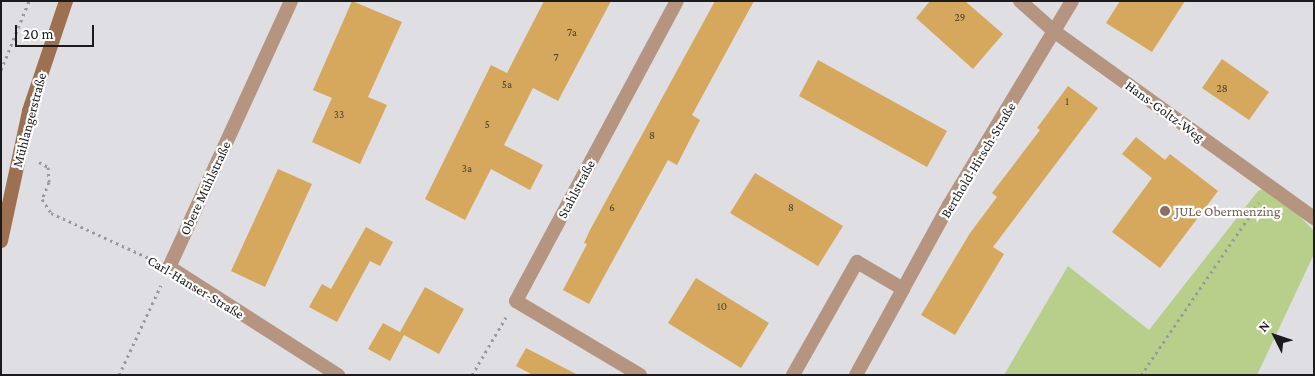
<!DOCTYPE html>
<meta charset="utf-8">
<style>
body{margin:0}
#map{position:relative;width:1315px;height:376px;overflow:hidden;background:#dedee3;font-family:"Crimson Pro",serif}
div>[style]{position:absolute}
.green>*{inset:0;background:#b7cf8b}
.building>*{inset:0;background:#d6a85d}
.path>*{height:3px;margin-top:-1.5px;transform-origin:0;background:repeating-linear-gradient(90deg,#9a9a9e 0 2.5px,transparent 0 6.5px)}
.minor>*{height:14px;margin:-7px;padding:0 7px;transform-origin:7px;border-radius:7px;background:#b59480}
.secondary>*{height:14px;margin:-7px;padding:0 7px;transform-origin:7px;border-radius:7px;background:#9e7052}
.dots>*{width:14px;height:14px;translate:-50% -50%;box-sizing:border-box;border:2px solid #fff;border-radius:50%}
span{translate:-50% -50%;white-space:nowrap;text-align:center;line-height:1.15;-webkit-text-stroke:4.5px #fff;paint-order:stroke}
.number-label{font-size:11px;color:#4a3e2d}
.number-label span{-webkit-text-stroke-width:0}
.street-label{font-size:14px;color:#1b1b1d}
.education-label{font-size:14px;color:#785e54}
.left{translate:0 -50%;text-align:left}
.frame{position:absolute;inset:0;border:2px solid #1b1b1d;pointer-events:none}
.north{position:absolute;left:1250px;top:311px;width:50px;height:50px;-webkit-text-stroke:4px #fff;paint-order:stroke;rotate:311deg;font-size:14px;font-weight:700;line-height:20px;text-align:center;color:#1b1b1d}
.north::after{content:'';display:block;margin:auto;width:18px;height:22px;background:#1b1b1d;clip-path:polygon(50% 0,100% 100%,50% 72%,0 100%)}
.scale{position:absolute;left:15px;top:25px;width:79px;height:22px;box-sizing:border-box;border:2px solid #1b1b1d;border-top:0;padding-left:6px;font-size:15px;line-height:18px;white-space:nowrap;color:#1b1b1d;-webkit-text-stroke:4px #fff;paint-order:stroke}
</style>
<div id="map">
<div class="green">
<div style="clip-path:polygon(1270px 186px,1314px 231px,1314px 254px,1257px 375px,1004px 375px,1068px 266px,1149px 330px,1258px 191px)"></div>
</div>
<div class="building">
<div style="clip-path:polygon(352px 1px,402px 22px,368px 97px,387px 105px,360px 164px,312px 142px,332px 98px,313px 90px)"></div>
<div style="clip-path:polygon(544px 1px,611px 1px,558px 101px,533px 88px,504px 145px,543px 165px,530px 190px,491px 169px,465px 220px,425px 199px,491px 65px,507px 73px)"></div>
<div style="clip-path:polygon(715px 1px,754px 1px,692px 115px,700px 120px,677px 165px,668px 160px,589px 304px,563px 290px,587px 244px,584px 243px,590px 230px)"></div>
<div style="clip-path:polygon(930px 1px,965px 1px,1003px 34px,973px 69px,916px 18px)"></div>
<div style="clip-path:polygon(1120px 1px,1185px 1px,1152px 52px,1106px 23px)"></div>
<div style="clip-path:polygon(1222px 59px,1269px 92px,1249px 120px,1202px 88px)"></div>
<div style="clip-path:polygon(818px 60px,947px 131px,927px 167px,799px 96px)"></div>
<div style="clip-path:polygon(1068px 86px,1098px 108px,993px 247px,1004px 254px,955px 335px,921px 315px,970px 233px,997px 197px,992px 193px,1040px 130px,1037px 128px)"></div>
<div style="clip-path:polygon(1136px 137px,1165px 160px,1170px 154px,1218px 191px,1160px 268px,1112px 232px,1152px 178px,1122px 154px)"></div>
<div style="clip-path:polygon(278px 169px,312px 184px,265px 287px,231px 271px)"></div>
<div style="clip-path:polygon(755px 173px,843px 226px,818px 266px,730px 213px)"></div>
<div style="clip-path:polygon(366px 227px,393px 242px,380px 266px,370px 261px,337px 322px,309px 307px,322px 284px,331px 289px)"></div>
<div style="clip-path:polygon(696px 278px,769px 323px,741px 368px,668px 323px)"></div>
<div style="clip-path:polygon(425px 287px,464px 309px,439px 354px,404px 335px,390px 361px,368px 349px,383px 323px,400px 332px)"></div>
<div style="clip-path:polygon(526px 348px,578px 375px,533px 375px,516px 366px)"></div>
</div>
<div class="path">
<div style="left:1px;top:70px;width:74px;rotate:-67.9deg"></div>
<div style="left:39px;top:162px;width:10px;rotate:29deg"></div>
<div style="left:48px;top:167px;width:15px;rotate:86deg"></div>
<div style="left:49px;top:182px;width:18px;rotate:112deg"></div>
<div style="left:42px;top:199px;width:17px;rotate:57deg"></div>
<div style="left:51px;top:213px;width:110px;rotate:24.7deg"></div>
<div style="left:119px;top:375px;width:99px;rotate:-65deg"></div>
<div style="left:472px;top:375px;width:67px;rotate:-59.6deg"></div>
<div style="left:1141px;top:375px;width:209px;rotate:-55.7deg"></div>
</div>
<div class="minor">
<div style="left:291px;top:1px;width:293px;rotate:114.6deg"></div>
<div style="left:169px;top:267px;width:201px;rotate:32.6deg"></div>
<div style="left:1020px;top:1px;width:47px;rotate:41.5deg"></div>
<div style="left:1055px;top:32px;width:319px;rotate:35.7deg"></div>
<div style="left:640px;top:375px;width:144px;rotate:-149.2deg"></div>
<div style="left:516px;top:301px;width:340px;rotate:-61.8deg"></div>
<div style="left:793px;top:375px;width:130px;rotate:-60.5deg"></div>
<div style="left:857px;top:262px;width:53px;rotate:30.4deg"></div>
<div style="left:903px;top:289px;width:96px;rotate:-61.3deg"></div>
<div style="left:949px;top:205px;width:238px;rotate:-58.9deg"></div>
<div style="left:856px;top:375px;width:98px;rotate:-61.3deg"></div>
</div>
<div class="secondary">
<div style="left:1px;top:241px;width:133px;rotate:-77.8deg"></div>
<div style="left:29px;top:111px;width:116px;rotate:-71.4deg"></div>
</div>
<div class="dots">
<div style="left:1165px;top:211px;background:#8d6e63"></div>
</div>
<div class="number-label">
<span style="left:960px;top:17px">29</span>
<span style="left:572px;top:32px">7a</span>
<span style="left:556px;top:57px">7</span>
<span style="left:507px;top:84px">5a</span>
<span style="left:1222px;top:88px">28</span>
<span style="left:1067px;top:101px">1</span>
<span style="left:339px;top:114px">33</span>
<span style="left:487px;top:124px">5</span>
<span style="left:652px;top:135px">8</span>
<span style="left:467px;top:168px">3a</span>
<span style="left:612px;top:207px">6</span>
<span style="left:791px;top:207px">8</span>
<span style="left:722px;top:306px">10</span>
</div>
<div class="street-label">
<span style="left:1165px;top:111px;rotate:36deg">Hans-Goltz-Weg</span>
<span style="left:29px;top:120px;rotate:-75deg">Mühlangerstraße</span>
<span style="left:978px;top:160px;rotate:-59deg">Berthold-Hirsch-Straße</span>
<span style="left:205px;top:188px;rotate:-65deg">Obere Mühlstraße</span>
<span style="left:576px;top:189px;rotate:-62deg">Stahlstraße</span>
<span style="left:196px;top:287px;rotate:31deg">Carl-Hanser-Straße</span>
</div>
<div class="education-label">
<span class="left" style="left:1175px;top:211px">JULe Obermenzing</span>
</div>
<div class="frame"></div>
<div class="north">N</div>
<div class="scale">20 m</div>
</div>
